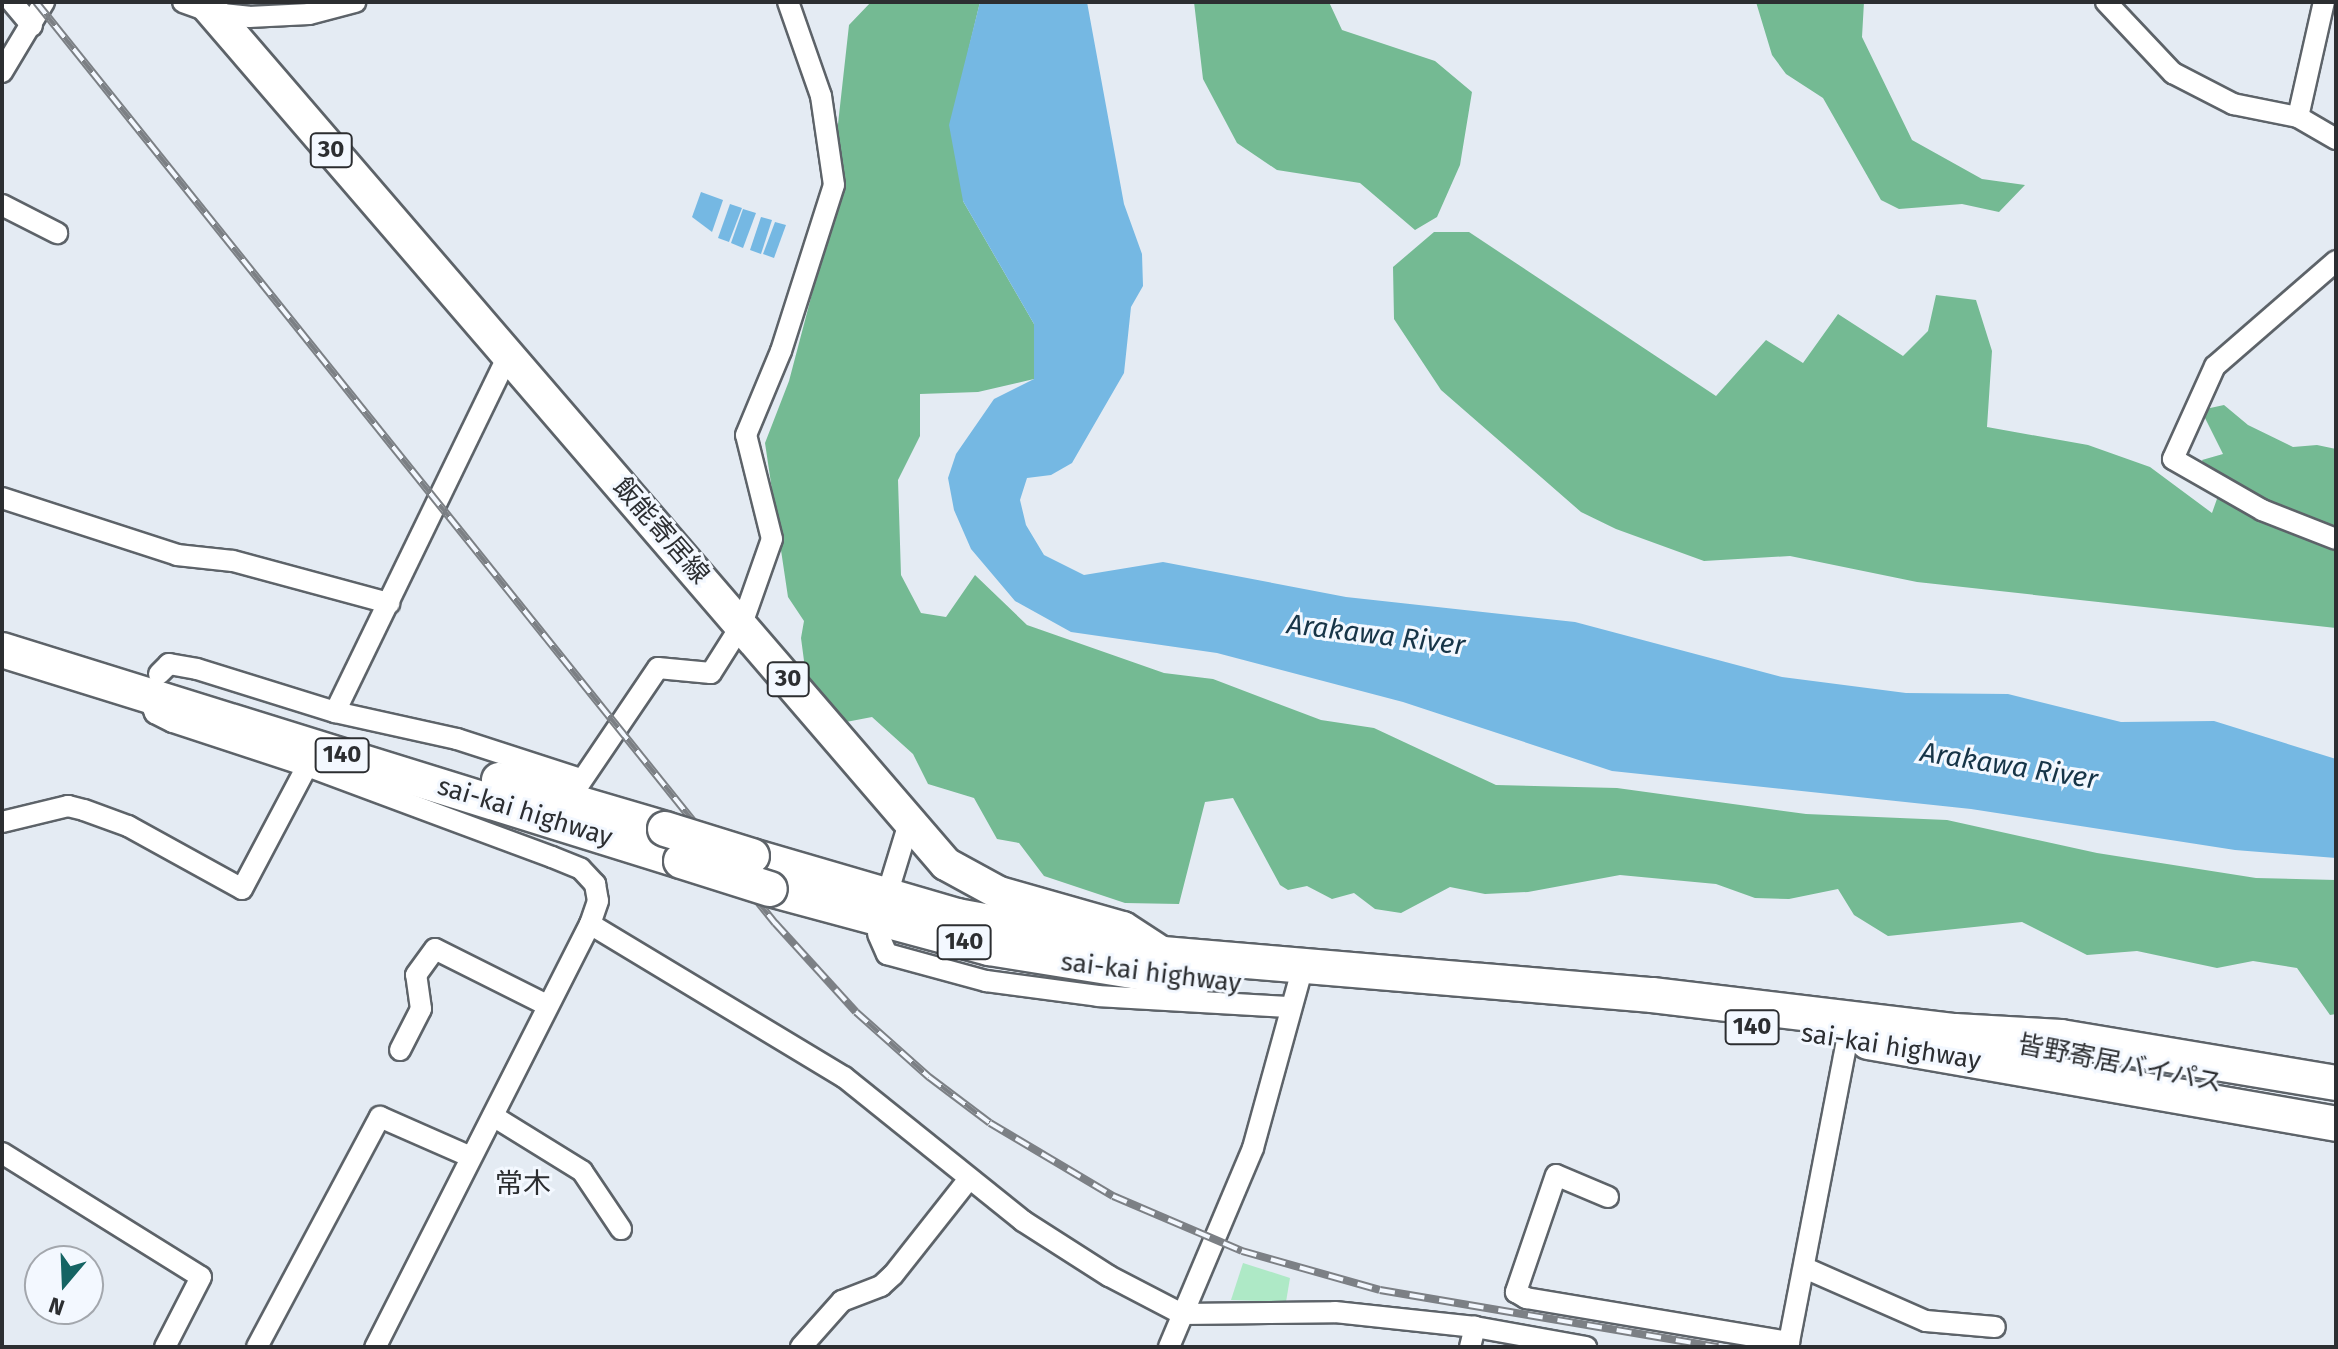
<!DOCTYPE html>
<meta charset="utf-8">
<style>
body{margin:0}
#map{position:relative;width:2338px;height:1349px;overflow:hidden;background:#e4ebf3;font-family:"Fira Sans","Noto Sans JP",sans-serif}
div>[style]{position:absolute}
.green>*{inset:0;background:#aee9c6}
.forest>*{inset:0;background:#74ba93}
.water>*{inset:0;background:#75b8e3}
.roads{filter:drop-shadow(2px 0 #5d6369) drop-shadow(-2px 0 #5d6369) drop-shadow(0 2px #5d6369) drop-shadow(0 -2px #5d6369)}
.minor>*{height:20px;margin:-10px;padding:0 10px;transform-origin:10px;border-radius:10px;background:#fff}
.primary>*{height:32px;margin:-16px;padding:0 16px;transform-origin:16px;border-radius:16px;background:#fff}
.trunk>*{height:34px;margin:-17px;padding:0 17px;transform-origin:17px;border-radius:17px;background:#fff}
.rail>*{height:8px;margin-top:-4px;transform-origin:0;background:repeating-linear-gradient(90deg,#f3f8ff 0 15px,#7c8085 0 30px);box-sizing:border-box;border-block:2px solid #7c8085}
.bridges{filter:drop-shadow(2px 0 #5d6369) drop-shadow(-2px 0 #5d6369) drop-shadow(0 2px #5d6369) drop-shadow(0 -2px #5d6369)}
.trunk-bridge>*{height:34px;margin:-17px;padding:0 17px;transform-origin:17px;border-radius:17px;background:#fff}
span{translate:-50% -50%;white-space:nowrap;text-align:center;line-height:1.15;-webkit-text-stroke:6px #f3f8ff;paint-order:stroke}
.shield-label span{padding:2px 6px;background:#f3f8ff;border:2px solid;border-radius:6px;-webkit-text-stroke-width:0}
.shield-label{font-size:24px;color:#2c2e31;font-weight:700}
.street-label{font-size:26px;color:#2c2e31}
.water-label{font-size:28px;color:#173548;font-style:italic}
.neighbourhood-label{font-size:28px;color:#2c2e31}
.frame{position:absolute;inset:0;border:4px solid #2c2e31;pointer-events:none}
.north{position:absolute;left:24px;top:1245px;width:80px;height:80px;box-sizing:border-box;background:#f3f8ff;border:2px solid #a3a7ad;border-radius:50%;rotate:199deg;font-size:22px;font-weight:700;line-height:32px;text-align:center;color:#2c2e31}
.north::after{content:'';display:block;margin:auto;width:28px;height:36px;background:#156464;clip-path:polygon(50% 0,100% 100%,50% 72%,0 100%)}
</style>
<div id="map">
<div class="green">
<div style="clip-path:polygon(1243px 1263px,1290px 1278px,1286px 1302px,1231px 1300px)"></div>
</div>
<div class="forest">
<div style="clip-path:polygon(871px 2px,980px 2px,968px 52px,963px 201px,1034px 324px,1034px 379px,978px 392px,920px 394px,920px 436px,898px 480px,901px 575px,921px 613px,946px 617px,975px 575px,1027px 625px,1164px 673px,1213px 679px,1321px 720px,1374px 728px,1496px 785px,1617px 788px,1806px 814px,1947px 820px,2097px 853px,2256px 878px,2336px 880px,2336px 1014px,2330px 1015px,2297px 968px,2253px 961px,2217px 968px,2137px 951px,2087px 955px,2022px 922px,1888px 936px,1854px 915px,1838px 889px,1789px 899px,1755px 898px,1716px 884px,1620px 875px,1528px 892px,1485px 894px,1450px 887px,1401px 913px,1375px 909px,1354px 893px,1332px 899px,1307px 886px,1288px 890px,1280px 885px,1233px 798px,1205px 802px,1179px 904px,1125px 903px,1044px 876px,1019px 843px,997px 839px,974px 798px,928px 784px,913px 754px,872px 717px,846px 722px,827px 715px,806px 676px,801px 638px,804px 621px,788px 597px,765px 443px,789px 381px,843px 176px,837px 133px,849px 25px)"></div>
<div style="clip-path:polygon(1194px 2px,1329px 2px,1342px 30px,1435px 61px,1472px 92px,1460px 165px,1437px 217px,1415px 230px,1360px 183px,1277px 170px,1237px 143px,1203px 79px)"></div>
<div style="clip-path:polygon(1756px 2px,1864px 2px,1862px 37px,1912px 140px,1982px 179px,2025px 185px,1999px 212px,1962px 204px,1899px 209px,1881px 200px,1823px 98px,1786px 74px,1772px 55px)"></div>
<div style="clip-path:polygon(1434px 232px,1469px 232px,1716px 396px,1766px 340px,1803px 363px,1838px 314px,1903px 356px,1928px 331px,1936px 295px,1976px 300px,1992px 351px,1987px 427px,2088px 445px,2150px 467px,2212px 513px,2218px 496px,2202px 460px,2223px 454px,2201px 410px,2224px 405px,2248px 425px,2293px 447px,2317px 445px,2336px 449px,2336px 628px,1917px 582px,1790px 556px,1704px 561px,1616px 529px,1581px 512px,1441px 390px,1394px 319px,1393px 267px)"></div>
</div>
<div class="water">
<div style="clip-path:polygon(980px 2px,1087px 2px,1124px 204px,1142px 254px,1143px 286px,1131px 307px,1124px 373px,1072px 463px,1051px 475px,1027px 478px,1020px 500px,1026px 525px,1044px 555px,1084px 575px,1163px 562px,1346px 597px,1575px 622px,1782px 677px,1906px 693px,2008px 694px,2121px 722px,2214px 721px,2336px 759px,2336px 858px,2235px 850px,1971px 809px,1612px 771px,1403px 702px,1217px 653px,1071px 632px,1015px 601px,971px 549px,954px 510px,948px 478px,956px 454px,994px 399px,1034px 379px,1034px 324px,963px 201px,949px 125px)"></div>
<div style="clip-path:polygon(701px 192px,723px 200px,712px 232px,692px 217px)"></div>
<div style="clip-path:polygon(730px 204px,742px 208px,729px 242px,718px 238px)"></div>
<div style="clip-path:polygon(743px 209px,756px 213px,743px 248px,731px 243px)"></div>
<div style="clip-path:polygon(761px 217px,772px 220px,761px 254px,750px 250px)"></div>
<div style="clip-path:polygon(775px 222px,786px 225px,774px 258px,763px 254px)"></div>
</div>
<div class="roads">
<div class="minor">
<div style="left:12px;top:2px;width:31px;rotate:50deg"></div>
<div style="left:183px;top:2px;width:32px;rotate:20deg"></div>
<div style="left:213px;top:13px;width:36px;rotate:6deg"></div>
<div style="left:249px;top:17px;width:60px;rotate:-2.9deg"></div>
<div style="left:309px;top:14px;width:48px;rotate:-14.6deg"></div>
<div style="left:2106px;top:2px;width:98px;rotate:46.7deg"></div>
<div style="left:2173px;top:73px;width:68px;rotate:27.3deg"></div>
<div style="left:2233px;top:104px;width:66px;rotate:11.3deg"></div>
<div style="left:2298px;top:117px;width:44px;rotate:30.1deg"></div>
<div style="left:2px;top:72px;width:82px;rotate:-59deg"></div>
<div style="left:2298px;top:117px;width:118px;rotate:-77.3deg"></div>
<div style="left:2px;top:205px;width:62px;rotate:27deg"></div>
<div style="left:2336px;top:261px;width:160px;rotate:139deg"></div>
<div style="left:2215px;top:366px;width:102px;rotate:114.3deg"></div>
<div style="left:2173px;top:459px;width:103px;rotate:29.8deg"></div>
<div style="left:2262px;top:510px;width:79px;rotate:21.4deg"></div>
<div style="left:2px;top:498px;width:184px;rotate:18deg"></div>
<div style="left:177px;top:555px;width:56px;rotate:6.1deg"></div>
<div style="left:233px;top:561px;width:162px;rotate:15.1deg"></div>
<div style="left:159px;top:674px;width:14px;rotate:-45deg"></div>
<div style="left:169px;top:664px;width:28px;rotate:10deg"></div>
<div style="left:197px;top:669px;width:145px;rotate:17.3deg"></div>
<div style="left:335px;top:712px;width:125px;rotate:12.5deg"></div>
<div style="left:457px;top:739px;width:129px;rotate:18deg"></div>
<div style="left:151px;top:703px;width:11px;rotate:68deg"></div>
<div style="left:155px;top:713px;width:20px;rotate:27deg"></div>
<div style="left:173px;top:722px;width:141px;rotate:18.2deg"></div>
<div style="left:335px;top:712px;width:397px;rotate:-64.1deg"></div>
<div style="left:576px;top:789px;width:146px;rotate:-55.9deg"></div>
<div style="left:658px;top:668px;width:53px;rotate:5.4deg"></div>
<div style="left:711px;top:673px;width:58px;rotate:-57.7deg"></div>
<div style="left:742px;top:624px;width:90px;rotate:-70.6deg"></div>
<div style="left:772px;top:539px;width:107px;rotate:-104deg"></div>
<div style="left:746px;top:435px;width:91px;rotate:-67.4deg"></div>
<div style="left:781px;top:351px;width:174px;rotate:-72.3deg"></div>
<div style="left:834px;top:185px;width:90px;rotate:-98.3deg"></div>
<div style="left:821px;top:96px;width:100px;rotate:-109.3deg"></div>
<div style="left:2px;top:822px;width:68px;rotate:-13.6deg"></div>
<div style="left:68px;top:806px;width:16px;rotate:14deg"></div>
<div style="left:84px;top:810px;width:47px;rotate:20deg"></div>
<div style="left:128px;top:826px;width:130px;rotate:28.9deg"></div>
<div style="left:242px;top:889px;width:139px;rotate:-62.1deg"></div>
<div style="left:307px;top:766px;width:261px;rotate:20.4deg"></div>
<div style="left:552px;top:857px;width:31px;rotate:22deg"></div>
<div style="left:581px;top:869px;width:21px;rotate:47deg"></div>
<div style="left:595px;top:884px;width:17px;rotate:80deg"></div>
<div style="left:598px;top:901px;width:24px;rotate:109deg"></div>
<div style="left:590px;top:924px;width:475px;rotate:116.9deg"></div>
<div style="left:890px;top:885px;width:65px;rotate:-73deg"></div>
<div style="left:590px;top:924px;width:297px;rotate:31.1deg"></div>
<div style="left:844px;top:1077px;width:230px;rotate:38.8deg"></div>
<div style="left:1023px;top:1221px;width:102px;rotate:32.6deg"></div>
<div style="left:1109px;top:1276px;width:82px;rotate:27.5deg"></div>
<div style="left:1182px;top:1314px;width:153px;rotate:-0.7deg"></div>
<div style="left:1335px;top:1312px;width:141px;rotate:6.1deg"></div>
<div style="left:878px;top:934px;width:22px;rotate:66deg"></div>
<div style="left:887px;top:954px;width:103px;rotate:15.3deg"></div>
<div style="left:986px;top:981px;width:113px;rotate:7.6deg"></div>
<div style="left:1098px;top:996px;width:193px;rotate:3.3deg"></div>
<div style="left:400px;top:1050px;width:46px;rotate:-62.9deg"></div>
<div style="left:421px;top:1009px;width:34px;rotate:-98deg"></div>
<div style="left:416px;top:975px;width:32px;rotate:-54deg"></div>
<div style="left:435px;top:949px;width:125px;rotate:26.6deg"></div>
<div style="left:493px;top:1116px;width:105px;rotate:31.7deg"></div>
<div style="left:582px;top:1171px;width:70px;rotate:56.1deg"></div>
<div style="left:2px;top:1153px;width:234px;rotate:31.9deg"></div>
<div style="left:201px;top:1277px;width:79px;rotate:117.2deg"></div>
<div style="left:1608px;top:1197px;width:56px;rotate:-157.1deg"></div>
<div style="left:1556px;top:1175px;width:124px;rotate:108.9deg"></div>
<div style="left:1516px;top:1292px;width:12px;rotate:31deg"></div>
<div style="left:1526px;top:1298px;width:267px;rotate:9.5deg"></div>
<div style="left:1805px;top:1268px;width:132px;rotate:23.7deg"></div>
<div style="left:1926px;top:1321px;width:69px;rotate:5deg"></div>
<div style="left:257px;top:1347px;width:261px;rotate:-61.9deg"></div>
<div style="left:380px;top:1117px;width:99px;rotate:23.7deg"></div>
<div style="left:801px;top:1347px;width:62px;rotate:-48.3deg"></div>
<div style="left:842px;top:1301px;width:42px;rotate:-21deg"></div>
<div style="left:881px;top:1286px;width:16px;rotate:-43deg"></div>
<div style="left:893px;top:1275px;width:121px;rotate:-51.7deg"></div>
<div style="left:1169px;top:1347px;width:216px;rotate:-67.1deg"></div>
<div style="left:1253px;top:1148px;width:188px;rotate:-74.6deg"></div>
<div style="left:1470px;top:1347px;width:21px;rotate:-76deg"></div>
<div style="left:1475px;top:1327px;width:113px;rotate:10.2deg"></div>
<div style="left:1788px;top:1347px;width:337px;rotate:-79.1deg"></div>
</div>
<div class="primary">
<div style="left:204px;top:2px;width:1137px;rotate:49.28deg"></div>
<div style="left:946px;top:864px;width:60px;rotate:28.7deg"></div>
<div style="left:999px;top:893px;width:129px;rotate:15.8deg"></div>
<div style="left:1123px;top:928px;width:48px;rotate:33deg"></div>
</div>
<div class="trunk">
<div style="left:2px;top:650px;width:711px;rotate:17.26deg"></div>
<div style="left:499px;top:780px;width:173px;rotate:16.4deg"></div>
<div style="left:752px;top:856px;width:214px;rotate:16.3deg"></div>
<div style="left:957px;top:916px;width:209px;rotate:10.5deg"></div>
<div style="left:1163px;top:954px;width:491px;rotate:4.8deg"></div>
<div style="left:1652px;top:995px;width:305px;rotate:6.8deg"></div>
<div style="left:1955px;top:1031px;width:106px;rotate:3.2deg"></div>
<div style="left:2061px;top:1037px;width:279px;rotate:9.5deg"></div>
<div style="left:770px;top:889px;width:227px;rotate:15.1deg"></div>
<div style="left:989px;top:948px;width:208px;rotate:9.1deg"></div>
<div style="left:1868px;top:1042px;width:475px;rotate:9.9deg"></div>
</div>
</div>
<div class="rail">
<div style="left:36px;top:2px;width:1181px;rotate:51.26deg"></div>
<div style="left:775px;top:923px;width:120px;rotate:47.7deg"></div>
<div style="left:856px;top:1012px;width:98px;rotate:41.7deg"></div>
<div style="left:929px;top:1077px;width:76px;rotate:37deg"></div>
<div style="left:990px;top:1123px;width:143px;rotate:30.7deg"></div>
<div style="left:1113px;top:1196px;width:140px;rotate:23.1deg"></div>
<div style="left:1242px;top:1251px;width:143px;rotate:15.8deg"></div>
<div style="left:1380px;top:1290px;width:343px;rotate:9.6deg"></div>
</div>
<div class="bridges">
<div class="trunk-bridge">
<div style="left:665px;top:829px;width:91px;rotate:17.2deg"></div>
<div style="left:681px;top:861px;width:93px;rotate:17.5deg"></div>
</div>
</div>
<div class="shield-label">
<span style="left:331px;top:150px">30</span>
<span style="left:788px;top:679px">30</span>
<span style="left:342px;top:755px">140</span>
<span style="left:964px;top:942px">140</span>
<span style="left:1752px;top:1027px">140</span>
</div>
<div class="street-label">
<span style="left:661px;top:531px;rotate:49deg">飯能寄居線</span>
<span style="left:525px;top:812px;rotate:17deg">sai-kai highway</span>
<span style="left:1151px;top:973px;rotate:7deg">sai-kai highway</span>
<span style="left:1891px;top:1047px;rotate:9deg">sai-kai highway</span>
<span style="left:2120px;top:1064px;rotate:11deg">皆野寄居バイパス</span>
</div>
<div class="water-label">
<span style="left:1376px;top:635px;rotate:7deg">Arakawa River</span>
<span style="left:2009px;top:766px;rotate:9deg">Arakawa River</span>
</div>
<div class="neighbourhood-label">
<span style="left:523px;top:1184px">常木</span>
</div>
<div class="frame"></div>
<div class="north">N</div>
</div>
